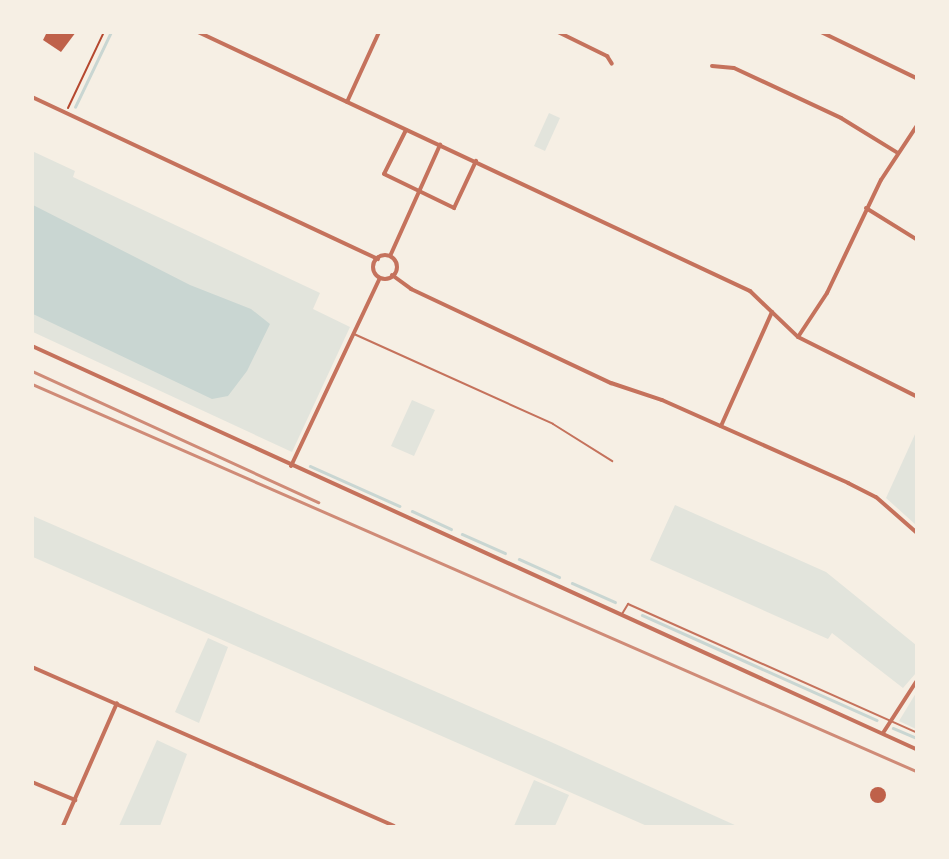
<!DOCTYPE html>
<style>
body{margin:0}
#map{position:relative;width:949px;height:859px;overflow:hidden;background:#f6efe4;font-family:"Nunito Sans",sans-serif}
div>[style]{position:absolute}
.green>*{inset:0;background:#e2e4dc}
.water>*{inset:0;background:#c9d6d2}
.stream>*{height:2.5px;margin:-1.25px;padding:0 1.25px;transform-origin:1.25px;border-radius:1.25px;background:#c9d6d2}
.building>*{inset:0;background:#bf614a}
.round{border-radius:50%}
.path>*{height:2px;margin:-1px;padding:0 1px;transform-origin:1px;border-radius:1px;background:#b5482f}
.service>*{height:2px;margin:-1px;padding:0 1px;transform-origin:1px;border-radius:1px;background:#c5725c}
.minor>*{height:4px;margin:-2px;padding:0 2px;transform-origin:2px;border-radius:2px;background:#c5725c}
.minor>.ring{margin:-2px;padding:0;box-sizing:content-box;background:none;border:4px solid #c5725c;border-radius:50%}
.rail>*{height:2.5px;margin:-1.25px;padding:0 1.25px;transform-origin:1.25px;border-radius:1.25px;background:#cf8b77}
span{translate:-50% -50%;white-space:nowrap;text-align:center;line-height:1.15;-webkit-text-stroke:4.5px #f6efe4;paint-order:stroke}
.frame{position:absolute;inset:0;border:34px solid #f6efe4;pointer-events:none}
</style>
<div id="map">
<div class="green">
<div style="clip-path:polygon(549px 113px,560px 118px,545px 151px,534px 146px)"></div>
<div style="clip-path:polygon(32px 151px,75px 171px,73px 177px,320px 293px,313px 309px,350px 327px,292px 452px,33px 332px)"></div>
<div style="clip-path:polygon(412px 400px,435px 410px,414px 456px,391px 446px)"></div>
<div style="clip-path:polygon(916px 432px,916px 525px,886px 498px)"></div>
<div style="clip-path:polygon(675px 505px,826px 572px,916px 645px,916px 673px,903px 688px,832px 633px,828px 639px,650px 560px)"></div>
<div style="clip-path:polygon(33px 516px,551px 742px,737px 826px,647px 826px,33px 557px)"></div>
<div style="clip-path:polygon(208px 638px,228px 647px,199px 723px,175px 712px)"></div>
<div style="clip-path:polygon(916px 693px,916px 729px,899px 721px)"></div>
<div style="clip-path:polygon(157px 740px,187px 754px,160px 826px,119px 826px)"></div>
<div style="clip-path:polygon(534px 780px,569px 795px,555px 826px,514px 826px)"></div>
</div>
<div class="water">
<div style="clip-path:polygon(33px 205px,190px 285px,251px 309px,270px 324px,247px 371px,228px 396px,212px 399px,33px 314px)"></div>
</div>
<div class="stream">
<div style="left:75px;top:107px;width:83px;rotate:-64.4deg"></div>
<div style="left:310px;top:466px;width:98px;rotate:24deg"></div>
<div style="left:412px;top:511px;width:43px;rotate:24.8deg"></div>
<div style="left:462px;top:534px;width:47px;rotate:23.8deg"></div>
<div style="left:519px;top:559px;width:44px;rotate:24.2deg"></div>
<div style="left:572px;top:583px;width:47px;rotate:23.8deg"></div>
<div style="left:642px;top:615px;width:257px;rotate:24.1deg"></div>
<div style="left:893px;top:728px;width:25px;rotate:23deg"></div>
</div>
<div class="building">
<div style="clip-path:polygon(42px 32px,76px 32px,61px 52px,43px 40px,46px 34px)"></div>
<div class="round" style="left:870px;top:787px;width:16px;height:16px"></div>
</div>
<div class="path">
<div style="left:68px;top:108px;width:84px;rotate:-64.7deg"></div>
</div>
<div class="service">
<div style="left:354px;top:334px;width:218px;rotate:24.3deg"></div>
<div style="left:553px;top:424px;width:70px;rotate:32.1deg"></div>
<div style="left:622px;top:614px;width:12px;rotate:-59deg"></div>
<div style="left:628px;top:604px;width:315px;rotate:24deg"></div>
</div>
<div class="minor">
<div style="left:198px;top:32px;width:610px;rotate:25.14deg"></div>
<div style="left:750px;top:291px;width:66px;rotate:43.8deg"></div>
<div style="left:798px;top:337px;width:132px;rotate:26.6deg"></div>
<div style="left:558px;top:32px;width:55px;rotate:26.1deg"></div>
<div style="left:607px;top:56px;width:9px;rotate:58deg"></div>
<div style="left:821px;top:32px;width:106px;rotate:25.8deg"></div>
<div style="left:712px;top:66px;width:22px;rotate:5deg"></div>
<div style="left:734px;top:68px;width:118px;rotate:25deg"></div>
<div style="left:841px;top:118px;width:67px;rotate:31.6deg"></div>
<div style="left:32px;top:97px;width:382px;rotate:25.1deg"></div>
<div style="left:347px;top:102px;width:77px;rotate:-65.4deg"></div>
<div style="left:406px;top:130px;width:49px;rotate:116.6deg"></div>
<div style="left:384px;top:174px;width:78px;rotate:25.9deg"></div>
<div style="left:454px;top:208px;width:52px;rotate:-64.9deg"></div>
<div style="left:866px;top:208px;width:59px;rotate:31.8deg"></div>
<div style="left:391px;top:254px;width:120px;rotate:-65.8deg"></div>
<div class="ring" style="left:373px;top:255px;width:20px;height:20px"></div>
<div style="left:392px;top:275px;width:24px;rotate:36deg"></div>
<div style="left:411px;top:289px;width:221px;rotate:25.2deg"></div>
<div style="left:611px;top:383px;width:54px;rotate:18.4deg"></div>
<div style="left:662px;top:400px;width:204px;rotate:24deg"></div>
<div style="left:848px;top:483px;width:31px;rotate:27deg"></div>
<div style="left:876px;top:497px;width:53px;rotate:41.2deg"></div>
<div style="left:798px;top:337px;width:53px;rotate:-56.6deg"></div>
<div style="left:827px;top:293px;width:125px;rotate:-64.5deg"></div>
<div style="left:881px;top:180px;width:64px;rotate:-56.6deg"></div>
<div style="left:32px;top:346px;width:972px;rotate:24.51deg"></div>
<div style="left:721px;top:426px;width:125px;rotate:-65.9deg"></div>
<div style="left:291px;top:466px;width:206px;rotate:-64.7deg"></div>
<div style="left:32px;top:667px;width:395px;rotate:23.7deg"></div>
<div style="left:883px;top:733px;width:61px;rotate:-57.1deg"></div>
<div style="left:32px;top:782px;width:47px;rotate:22.7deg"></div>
<div style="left:63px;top:826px;width:134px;rotate:-66.3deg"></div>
</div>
<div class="rail">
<div style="left:32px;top:371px;width:315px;rotate:24.6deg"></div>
<div style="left:32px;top:384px;width:965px;rotate:23.64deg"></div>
</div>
<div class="frame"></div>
</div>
